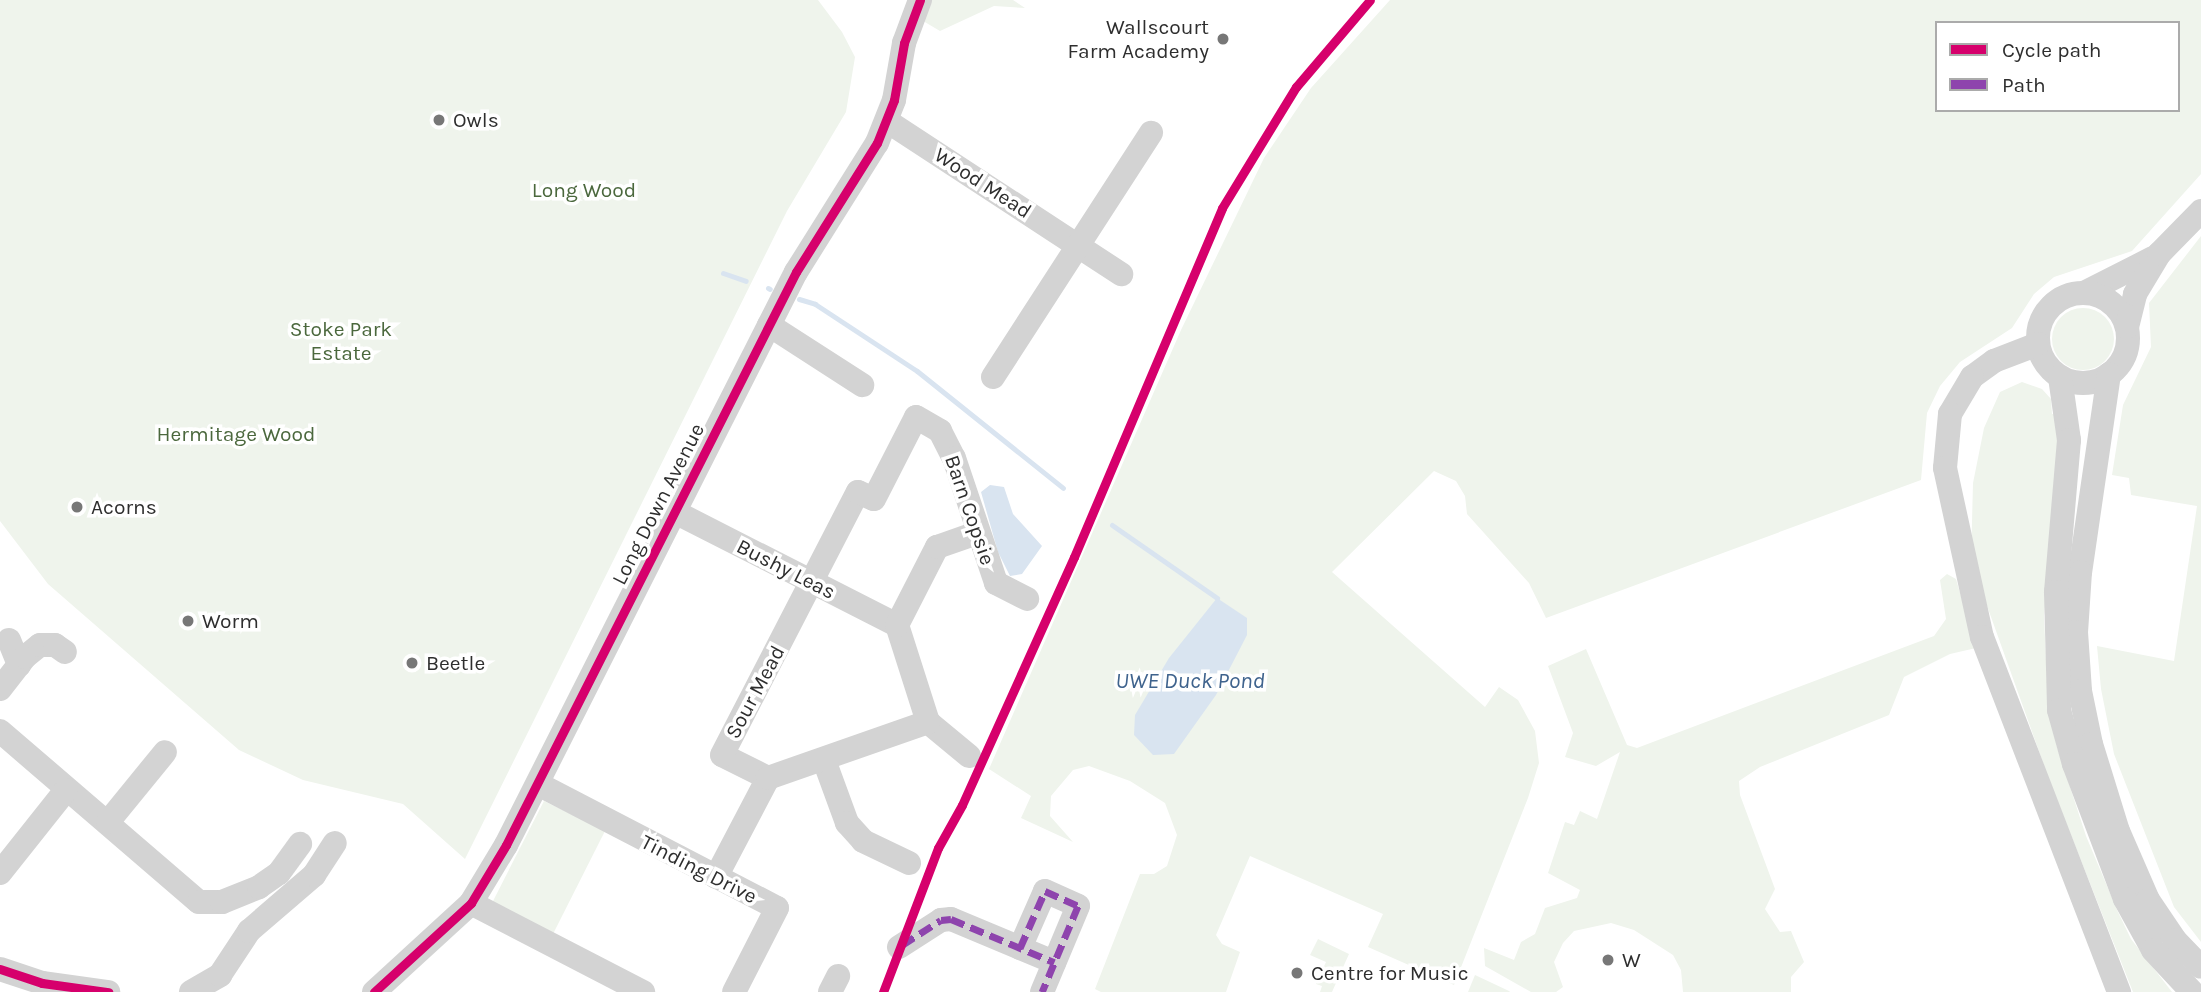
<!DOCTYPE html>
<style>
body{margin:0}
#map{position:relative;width:2201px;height:992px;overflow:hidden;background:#fff;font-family:Karla,sans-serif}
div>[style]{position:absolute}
.green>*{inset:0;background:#eff4ec}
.round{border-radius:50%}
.water>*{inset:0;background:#d9e4f0}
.stream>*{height:5px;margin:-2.5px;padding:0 2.5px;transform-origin:2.5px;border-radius:2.5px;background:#d9e4f0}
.minor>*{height:24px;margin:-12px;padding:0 12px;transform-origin:12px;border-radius:12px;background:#d3d3d3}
.minor>.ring{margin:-12px;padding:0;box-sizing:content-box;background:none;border:24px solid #d3d3d3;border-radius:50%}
.quiet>*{height:7px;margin-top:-3.5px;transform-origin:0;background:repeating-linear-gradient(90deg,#8e44ad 0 14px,transparent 0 21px)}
.cycleway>*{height:9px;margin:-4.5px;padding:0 4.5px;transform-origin:4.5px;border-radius:4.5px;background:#d6006c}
.dots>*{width:19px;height:19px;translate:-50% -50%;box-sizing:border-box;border:4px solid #fff;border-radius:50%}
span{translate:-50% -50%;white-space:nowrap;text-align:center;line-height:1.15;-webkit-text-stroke:7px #fff;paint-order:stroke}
.poi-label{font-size:21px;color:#2e2e2e}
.right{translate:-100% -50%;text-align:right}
.left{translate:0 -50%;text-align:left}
.street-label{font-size:21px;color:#2e2e2e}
.park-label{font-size:21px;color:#4b683d}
.water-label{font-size:23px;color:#3f638d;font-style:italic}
.legend{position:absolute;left:1935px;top:21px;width:245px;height:91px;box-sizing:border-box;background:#fff;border:2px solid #ababab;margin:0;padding:9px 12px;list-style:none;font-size:21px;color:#2e2e2e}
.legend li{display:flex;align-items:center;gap:14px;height:35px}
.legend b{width:35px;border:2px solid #ababab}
</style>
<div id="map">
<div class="green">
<div style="clip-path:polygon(0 0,818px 0,842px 32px,855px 57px,846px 112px,787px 211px,465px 859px,403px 804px,303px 780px,239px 750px,48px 584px,0 521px)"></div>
<div style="clip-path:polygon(926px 0,1013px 0,1025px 8px,994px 6px,940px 31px,918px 18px)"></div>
<div style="clip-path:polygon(evenodd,1390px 0,2201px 0,2201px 174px,2132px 251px,2054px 277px,2034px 294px,2012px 328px,1960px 362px,1940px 386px,1927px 413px,1921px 480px,1546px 618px,1529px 583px,1467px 514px,1465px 496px,1456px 481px,1434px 471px,1332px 572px,1485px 707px,1499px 687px,1518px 700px,1535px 731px,1539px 763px,1528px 798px,1454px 985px,1368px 947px,1383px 914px,1250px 856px,1216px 935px,1222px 944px,1240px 952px,1226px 992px,1101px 992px,1095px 989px,1140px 874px,1154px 874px,1167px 866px,1177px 835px,1165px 803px,1130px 781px,1089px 766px,1073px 770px,1051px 796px,1050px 816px,1073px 842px,1021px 818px,1031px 796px,989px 769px,1181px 330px,1264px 158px,1311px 88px,1390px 0,1937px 23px,2178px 23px,2178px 110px,1937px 110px,1937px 23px)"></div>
<div style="clip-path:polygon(2201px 236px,2201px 942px,2174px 907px,2114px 754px,2101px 689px,2097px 646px,2174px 661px,2197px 506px,2131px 495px,2129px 478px,2112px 475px,2123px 405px,2151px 347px,2149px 303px)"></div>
<div class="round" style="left:2052px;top:308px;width:62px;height:62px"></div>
<div style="clip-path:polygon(2022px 382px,2042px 389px,2051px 399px,2052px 414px,2061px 413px,2044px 616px,2048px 704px,2057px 747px,2086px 836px,2118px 912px,2131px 939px,2172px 992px,2133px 992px,2050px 782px,1971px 561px,1973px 483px,1984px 428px,2000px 392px)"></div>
<div style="clip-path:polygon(1947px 574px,1956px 579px,1976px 648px,1950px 654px,1904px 677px,1889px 715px,1760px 767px,1739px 781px,1740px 795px,1775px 889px,1765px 909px,1780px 932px,1791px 931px,1804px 962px,1791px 977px,1791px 992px,1683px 992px,1681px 970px,1673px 955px,1634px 930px,1611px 923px,1574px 931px,1563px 943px,1554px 962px,1563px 987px,1556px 992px,1531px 992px,1485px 966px,1484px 948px,1514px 960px,1521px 942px,1535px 934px,1545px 908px,1577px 898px,1580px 890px,1548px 873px,1565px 822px,1574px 825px,1580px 811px,1597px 819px,1620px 752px,1596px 766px,1565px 757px,1573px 733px,1548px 666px,1586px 649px,1627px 745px,1637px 748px,1934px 636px,1946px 619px,1940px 580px)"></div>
<div style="clip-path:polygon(544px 801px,605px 831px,553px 934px,492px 903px)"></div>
<div style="clip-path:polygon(1318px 939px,1349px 954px,1332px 992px,1320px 992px,1322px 986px,1316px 984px,1326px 962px,1310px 955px)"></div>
<div style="clip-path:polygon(1475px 975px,1509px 991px,1510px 992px,1468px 992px)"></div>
</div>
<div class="water">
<div style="clip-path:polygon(990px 485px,1004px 487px,1013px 514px,1042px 546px,1022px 574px,1010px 576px,998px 552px,981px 492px)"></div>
<div style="clip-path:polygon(1217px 598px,1247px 618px,1247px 635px,1216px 695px,1174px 754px,1153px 755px,1134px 735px,1135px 715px,1169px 658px)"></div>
</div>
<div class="stream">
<div style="left:723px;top:273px;width:24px;rotate:19deg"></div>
<div style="left:768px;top:288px;width:2px;rotate:27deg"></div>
<div style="left:799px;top:299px;width:17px;rotate:17deg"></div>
<div style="left:815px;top:304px;width:122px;rotate:33.3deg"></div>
<div style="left:917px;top:371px;width:187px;rotate:38.7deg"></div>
<div style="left:1112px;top:525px;width:128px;rotate:34.8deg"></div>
</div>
<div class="minor">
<div style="left:887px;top:121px;width:280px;rotate:33.2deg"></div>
<div style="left:2086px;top:292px;width:75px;rotate:-26.9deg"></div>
<div class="ring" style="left:2038px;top:293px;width:66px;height:66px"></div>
<div style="left:769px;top:325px;width:111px;rotate:32.8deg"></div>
<div style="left:2127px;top:327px;width:34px;rotate:-76deg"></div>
<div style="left:2135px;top:294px;width:47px;rotate:-59deg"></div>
<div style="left:2159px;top:254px;width:60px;rotate:-45.7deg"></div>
<div style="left:2038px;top:344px;width:47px;rotate:158.9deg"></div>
<div style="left:1994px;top:361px;width:27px;rotate:144deg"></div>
<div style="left:1972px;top:377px;width:43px;rotate:120.7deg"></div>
<div style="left:1950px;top:414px;width:54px;rotate:95.3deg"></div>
<div style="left:1945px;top:468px;width:173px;rotate:77.7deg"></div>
<div style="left:1982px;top:637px;width:381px;rotate:68.9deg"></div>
<div style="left:2109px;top:374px;width:200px;rotate:98.3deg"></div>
<div style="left:2080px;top:572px;width:60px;rotate:93.8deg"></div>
<div style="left:2076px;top:632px;width:59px;rotate:86.1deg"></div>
<div style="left:2080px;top:691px;width:54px;rotate:78.3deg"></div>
<div style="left:2091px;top:744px;width:91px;rotate:72.8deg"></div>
<div style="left:2118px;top:831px;width:75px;rotate:66.5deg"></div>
<div style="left:2148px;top:900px;width:48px;rotate:56deg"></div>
<div style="left:2175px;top:940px;width:37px;rotate:46deg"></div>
<div style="left:993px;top:377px;width:291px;rotate:-57.1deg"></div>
<div style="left:2060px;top:377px;width:64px;rotate:81.9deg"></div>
<div style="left:2069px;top:440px;width:153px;rotate:94.9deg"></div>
<div style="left:2056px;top:592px;width:118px;rotate:88.5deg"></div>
<div style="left:2059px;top:710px;width:56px;rotate:74.5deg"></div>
<div style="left:2074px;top:764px;width:144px;rotate:69.3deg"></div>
<div style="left:2125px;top:899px;width:58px;rotate:61.2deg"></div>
<div style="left:2153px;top:950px;width:57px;rotate:47.1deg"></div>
<div style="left:675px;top:512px;width:249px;rotate:27deg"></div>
<div style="left:9px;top:640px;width:27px;rotate:68deg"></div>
<div style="left:0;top:689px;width:41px;rotate:-52deg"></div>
<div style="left:25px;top:657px;width:19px;rotate:-39deg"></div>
<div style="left:40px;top:645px;width:15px"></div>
<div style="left:55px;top:645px;width:12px;rotate:35deg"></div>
<div style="left:0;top:731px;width:262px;rotate:40.7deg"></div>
<div style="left:199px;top:902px;width:23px"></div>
<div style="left:222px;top:902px;width:40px;rotate:-22deg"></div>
<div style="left:259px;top:887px;width:24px;rotate:-35deg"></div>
<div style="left:279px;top:873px;width:36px;rotate:-54deg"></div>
<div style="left:969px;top:756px;width:53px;rotate:-140.3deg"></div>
<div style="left:928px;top:722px;width:102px;rotate:-107.7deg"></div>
<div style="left:897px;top:625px;width:88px;rotate:-62.9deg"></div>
<div style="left:937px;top:547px;width:42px;rotate:-19.3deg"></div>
<div style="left:824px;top:760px;width:67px;rotate:69.9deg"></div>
<div style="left:847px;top:823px;width:24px;rotate:48deg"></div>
<div style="left:863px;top:841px;width:51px;rotate:25.6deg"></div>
<div style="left:768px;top:778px;width:51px;rotate:-153.4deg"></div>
<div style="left:722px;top:755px;width:296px;rotate:-62.7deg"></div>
<div style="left:858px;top:492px;width:17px;rotate:24deg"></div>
<div style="left:874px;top:499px;width:92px;rotate:-62.9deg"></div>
<div style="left:916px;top:417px;width:28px;rotate:30deg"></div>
<div style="left:940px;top:431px;width:30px;rotate:63deg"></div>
<div style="left:954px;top:458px;width:132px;rotate:71.4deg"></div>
<div style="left:996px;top:583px;width:35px;rotate:27deg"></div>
<div style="left:538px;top:784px;width:269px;rotate:27.4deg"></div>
<div style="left:777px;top:908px;width:94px;rotate:117.1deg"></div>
<div style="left:108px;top:822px;width:90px;rotate:-50.8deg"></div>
<div style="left:0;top:873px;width:106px;rotate:-51.5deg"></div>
<div style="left:716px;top:877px;width:112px;rotate:-62.3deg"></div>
<div style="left:768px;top:778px;width:170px;rotate:-19.3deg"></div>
<div style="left:471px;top:903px;width:194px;rotate:27.4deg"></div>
<div style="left:899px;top:947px;width:50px;rotate:-32.7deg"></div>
<div style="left:941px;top:920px;width:10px;rotate:-6deg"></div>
<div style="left:951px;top:919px;width:112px;rotate:22.7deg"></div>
<div style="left:1020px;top:948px;width:62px;rotate:-66.3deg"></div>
<div style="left:1045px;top:891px;width:36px;rotate:24deg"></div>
<div style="left:1078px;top:906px;width:93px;rotate:112.7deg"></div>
<div style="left:0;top:969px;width:44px;rotate:18.4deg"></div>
<div style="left:42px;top:983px;width:67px;rotate:7.8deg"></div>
<div style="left:191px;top:992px;width:34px;rotate:-30deg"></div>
<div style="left:220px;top:975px;width:53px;rotate:-56.6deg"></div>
<div style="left:249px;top:931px;width:86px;rotate:-40.7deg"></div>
<div style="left:314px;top:875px;width:38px;rotate:-57deg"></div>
<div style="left:374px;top:992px;width:132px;rotate:-42.5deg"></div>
<div style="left:471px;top:903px;width:68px;rotate:-58.9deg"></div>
<div style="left:506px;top:845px;width:642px;rotate:-63.16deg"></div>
<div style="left:796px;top:272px;width:152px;rotate:-57.9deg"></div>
<div style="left:877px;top:143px;width:46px;rotate:-68.4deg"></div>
<div style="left:894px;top:100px;width:58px;rotate:-80deg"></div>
<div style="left:904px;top:43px;width:46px;rotate:-69.6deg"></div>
<div style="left:830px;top:992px;width:18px;rotate:-63deg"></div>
</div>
<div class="quiet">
<div style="left:902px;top:945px;width:46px;rotate:-32.7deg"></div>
<div style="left:941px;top:920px;width:10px;rotate:-6deg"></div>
<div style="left:951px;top:919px;width:112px;rotate:22.7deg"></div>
<div style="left:1020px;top:948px;width:62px;rotate:-66.3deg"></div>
<div style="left:1045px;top:891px;width:36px;rotate:24deg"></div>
<div style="left:1078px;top:906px;width:93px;rotate:112.7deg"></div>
</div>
<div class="cycleway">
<div style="left:0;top:969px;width:44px;rotate:18.4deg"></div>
<div style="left:42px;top:983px;width:67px;rotate:7.8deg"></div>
<div style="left:374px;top:992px;width:132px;rotate:-42.5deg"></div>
<div style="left:471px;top:903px;width:68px;rotate:-58.9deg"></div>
<div style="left:506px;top:845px;width:642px;rotate:-63.16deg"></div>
<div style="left:796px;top:272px;width:152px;rotate:-57.9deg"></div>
<div style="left:877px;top:143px;width:46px;rotate:-68.4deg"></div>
<div style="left:894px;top:100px;width:58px;rotate:-80deg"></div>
<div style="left:904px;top:43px;width:46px;rotate:-69.6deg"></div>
<div style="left:883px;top:992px;width:154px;rotate:-69.1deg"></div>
<div style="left:938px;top:848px;width:49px;rotate:-60.8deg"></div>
<div style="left:962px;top:805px;width:272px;rotate:-65.7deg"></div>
<div style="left:1074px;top:557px;width:379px;rotate:-67deg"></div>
<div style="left:1222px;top:208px;width:142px;rotate:-58.6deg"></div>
<div style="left:1296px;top:87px;width:114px;rotate:-49.6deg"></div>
</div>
<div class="dots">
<div style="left:1223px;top:39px;background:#777"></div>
<div style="left:439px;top:120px;background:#777"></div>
<div style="left:77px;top:507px;background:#777"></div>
<div style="left:188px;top:621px;background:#777"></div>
<div style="left:412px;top:663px;background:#777"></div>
<div style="left:1608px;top:960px;background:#777"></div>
<div style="left:1297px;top:973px;background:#777"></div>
</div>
<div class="poi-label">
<span class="right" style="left:1209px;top:39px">Wallscourt<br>Farm Academy</span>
<span class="left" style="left:453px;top:120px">Owls</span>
<span class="left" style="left:91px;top:507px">Acorns</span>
<span class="left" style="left:202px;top:621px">Worm</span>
<span class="left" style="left:426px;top:663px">Beetle</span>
<span class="left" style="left:1622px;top:960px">W</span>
<span class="left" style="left:1311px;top:973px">Centre for Music</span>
</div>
<div class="street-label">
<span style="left:983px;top:183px;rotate:33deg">Wood Mead</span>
<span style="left:658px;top:504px;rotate:-63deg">Long Down Avenue</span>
<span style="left:970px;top:510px;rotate:71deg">Barn Copsie</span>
<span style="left:786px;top:569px;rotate:27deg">Bushy Leas</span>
<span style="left:755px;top:692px;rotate:-62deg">Sour Mead</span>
<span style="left:699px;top:869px;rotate:27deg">Tinding Drive</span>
</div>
<div class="park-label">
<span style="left:584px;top:190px">Long Wood</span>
<span style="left:341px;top:341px">Stoke Park<br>Estate</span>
<span style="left:236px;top:434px">Hermitage Wood</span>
</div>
<div class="water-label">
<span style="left:1190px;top:681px">UWE Duck Pond</span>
</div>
<ul class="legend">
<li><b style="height:9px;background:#d6006c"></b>Cycle path</li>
<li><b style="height:9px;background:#8e44ad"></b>Path</li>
</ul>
</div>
